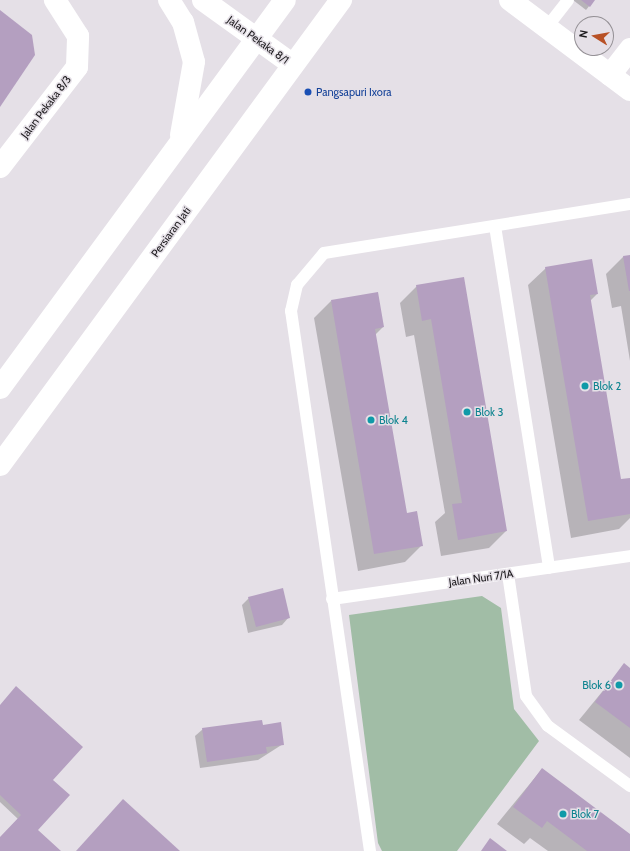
<!DOCTYPE html>
<style>
body{margin:0}
#map{position:relative;width:630px;height:851px;overflow:hidden;background:#e5e0e7;font-family:Cabin,sans-serif}
div>[style]{position:absolute}
.green>*{inset:0;background:#a1bda6}
.shadow>*{inset:0;background:#0003}
.building>*{inset:0;background:#b49fc0}
.lane>*{height:12px;margin:-6px;padding:0 6px;transform-origin:6px;border-radius:6px;background:#fff}
.street>*{height:22px;margin:-11px;padding:0 11px;transform-origin:11px;border-radius:11px;background:#fff}
.secondary>*{height:22px;margin:-11px;padding:0 11px;transform-origin:11px;border-radius:11px;background:#fff}
.dots>*{width:11px;height:11px;translate:-50% -50%;box-sizing:border-box;border:2px solid #e5e0e7;border-radius:50%}
span{translate:-50% -50%;white-space:nowrap;text-align:center;line-height:1.15;-webkit-text-stroke:3px #e5e0e7;paint-order:stroke}
.street-label{font-size:11px;color:#1c1a1d}
.transit-label{font-size:11px;color:#164399}
.left{translate:0 -50%;text-align:left}
.culture-label{font-size:11px;color:#0d838f}
.right{translate:-100% -50%;text-align:right}
.north{position:absolute;left:574px;top:16px;width:40px;height:40px;box-sizing:border-box;background:#e5e0e7;border:1px solid #959196;border-radius:50%;rotate:281deg;font-size:11px;font-weight:700;line-height:16px;text-align:center;color:#1c1a1d}
.north::after{content:'';display:block;margin:auto;width:14px;height:18px;background:#b85126;clip-path:polygon(50% 0,100% 100%,50% 72%,0 100%)}
</style>
<div id="map">
<div class="green">
<div style="clip-path:polygon(482px 596px,501px 608px,514px 709px,539px 741px,457px 851px,382px 851px,378px 843px,349px 615px)"></div>
</div>
<div class="shadow">
<div style="clip-path:polygon(573px 0,594px 0,586px 10px)"></div>
<div style="clip-path:polygon(630px 256px,630px 361px,621px 306px,612px 308px,606px 274px,623px 257px)"></div>
<div style="clip-path:polygon(546px 268px,597px 294px,590px 301px,620px 480px,630px 479px,630px 518px,619px 529px,571px 538px,528px 285px)"></div>
<div style="clip-path:polygon(463px 278px,506px 531px,489px 548px,441px 556px,435px 522px,445px 513px,414px 335px,406px 337px,400px 303px,417px 286px)"></div>
<div style="clip-path:polygon(331px 301px,383px 327px,375px 335px,406px 514px,422px 545px,405px 562px,358px 571px,314px 318px)"></div>
<div style="clip-path:polygon(249px 598px,289px 617px,282px 625px,248px 633px,242px 605px)"></div>
<div style="clip-path:polygon(624px 665px,630px 669px,630px 758px,579px 720px)"></div>
<div style="clip-path:polygon(0 706px,52px 780px,36px 830px,59px 851px,0 851px,0 839px,18px 819px,0 802px)"></div>
<div style="clip-path:polygon(203px 729px,283px 744px,258px 760px,200px 768px,195px 736px)"></div>
<div style="clip-path:polygon(542px 769px,630px 835px,630px 851px,548px 851px,530px 838px,524px 844px,497px 824px)"></div>
</div>
<div class="building">
<div style="clip-path:polygon(581px 0,595px 0,590px 7px)"></div>
<div style="clip-path:polygon(0 10px,32px 35px,35px 55px,0 107px)"></div>
<div style="clip-path:polygon(630px 255px,630px 291px,629px 291px,623px 256px)"></div>
<div style="clip-path:polygon(592px 259px,598px 294px,590px 295px,621px 479px,630px 478px,630px 514px,588px 521px,545px 267px)"></div>
<div style="clip-path:polygon(464px 277px,507px 531px,458px 540px,452px 504px,462px 503px,431px 319px,422px 321px,416px 285px)"></div>
<div style="clip-path:polygon(378px 292px,384px 327px,375px 329px,407px 513px,417px 511px,423px 546px,374px 554px,331px 300px)"></div>
<div style="clip-path:polygon(283px 588px,290px 618px,256px 627px,248px 597px)"></div>
<div style="clip-path:polygon(624px 663px,630px 668px,630px 728px,595px 702px)"></div>
<div style="clip-path:polygon(16px 686px,83px 747px,53px 780px,70px 795px,38px 830px,61px 851px,0 851px,0 837px,21px 815px,0 795px,0 705px)"></div>
<div style="clip-path:polygon(262px 720px,263px 725px,281px 722px,284px 745px,266px 747px,267px 753px,207px 762px,202px 728px)"></div>
<div style="clip-path:polygon(542px 768px,630px 834px,630px 851px,587px 851px,547px 821px,542px 828px,513px 807px)"></div>
<div style="clip-path:polygon(123px 799px,180px 851px,76px 851px)"></div>
<div style="clip-path:polygon(490px 838px,507px 851px,481px 851px)"></div>
</div>
<div class="lane">
<div style="left:547px;top:27px;width:34px;rotate:-52deg"></div>
<div style="left:495px;top:226px;width:346px;rotate:81deg"></div>
<div style="left:508px;top:574px;width:123px;rotate:81.6deg"></div>
<div style="left:526px;top:696px;width:37px;rotate:54deg"></div>
<div style="left:548px;top:726px;width:102px;rotate:36.2deg"></div>
<div style="left:332px;top:599px;width:301px;rotate:-8.2deg"></div>
<div style="left:370px;top:851px;width:546px;rotate:-98.32deg"></div>
<div style="left:291px;top:311px;width:27px;rotate:-77deg"></div>
<div style="left:297px;top:285px;width:42px;rotate:-49.8deg"></div>
<div style="left:324px;top:253px;width:310px;rotate:-9.1deg"></div>
</div>
<div class="street">
<div style="left:203px;top:0;width:111px;rotate:35.8deg"></div>
<div style="left:510px;top:0;width:150px;rotate:36.9deg"></div>
<div style="left:610px;top:75px;width:33px;rotate:-52deg"></div>
<div style="left:0;top:167px;width:126px;rotate:-52.4deg"></div>
<div style="left:77px;top:67px;width:31px;rotate:-88deg"></div>
<div style="left:78px;top:36px;width:43px;rotate:-122.6deg"></div>
</div>
<div class="secondary">
<div style="left:169px;top:0;width:26px;rotate:58deg"></div>
<div style="left:183px;top:22px;width:41px;rotate:74.6deg"></div>
<div style="left:194px;top:62px;width:74px;rotate:100.1deg"></div>
<div style="left:0;top:388px;width:481px;rotate:-53.7deg"></div>
<div style="left:0;top:465px;width:577px;rotate:-53.75deg"></div>
</div>
<div class="dots">
<div style="left:308px;top:92px;background:#1a4fb4"></div>
<div style="left:585px;top:386px;background:#0f9aa8"></div>
<div style="left:467px;top:412px;background:#0f9aa8"></div>
<div style="left:371px;top:420px;background:#0f9aa8"></div>
<div style="left:619px;top:685px;background:#0f9aa8"></div>
<div style="left:563px;top:814px;background:#0f9aa8"></div>
</div>
<div class="street-label">
<span style="left:258px;top:40px;rotate:36deg">Jalan Pekaka 8/1</span>
<span style="left:46px;top:107px;rotate:-53deg">Jalan Pekaka 8/3</span>
<span style="left:171px;top:232px;rotate:-54deg">Persiaran Jati</span>
<span style="left:481px;top:578px;rotate:-8deg">Jalan Nuri 7/1A</span>
</div>
<div class="transit-label">
<span class="left" style="left:316px;top:92px">Pangsapuri Ixora</span>
</div>
<div class="culture-label">
<span class="left" style="left:593px;top:386px">Blok 2</span>
<span class="left" style="left:475px;top:412px">Blok 3</span>
<span class="left" style="left:379px;top:420px">Blok 4</span>
<span class="right" style="left:611px;top:685px">Blok 6</span>
<span class="left" style="left:571px;top:814px">Blok 7</span>
</div>
<div class="north">N</div>
</div>
